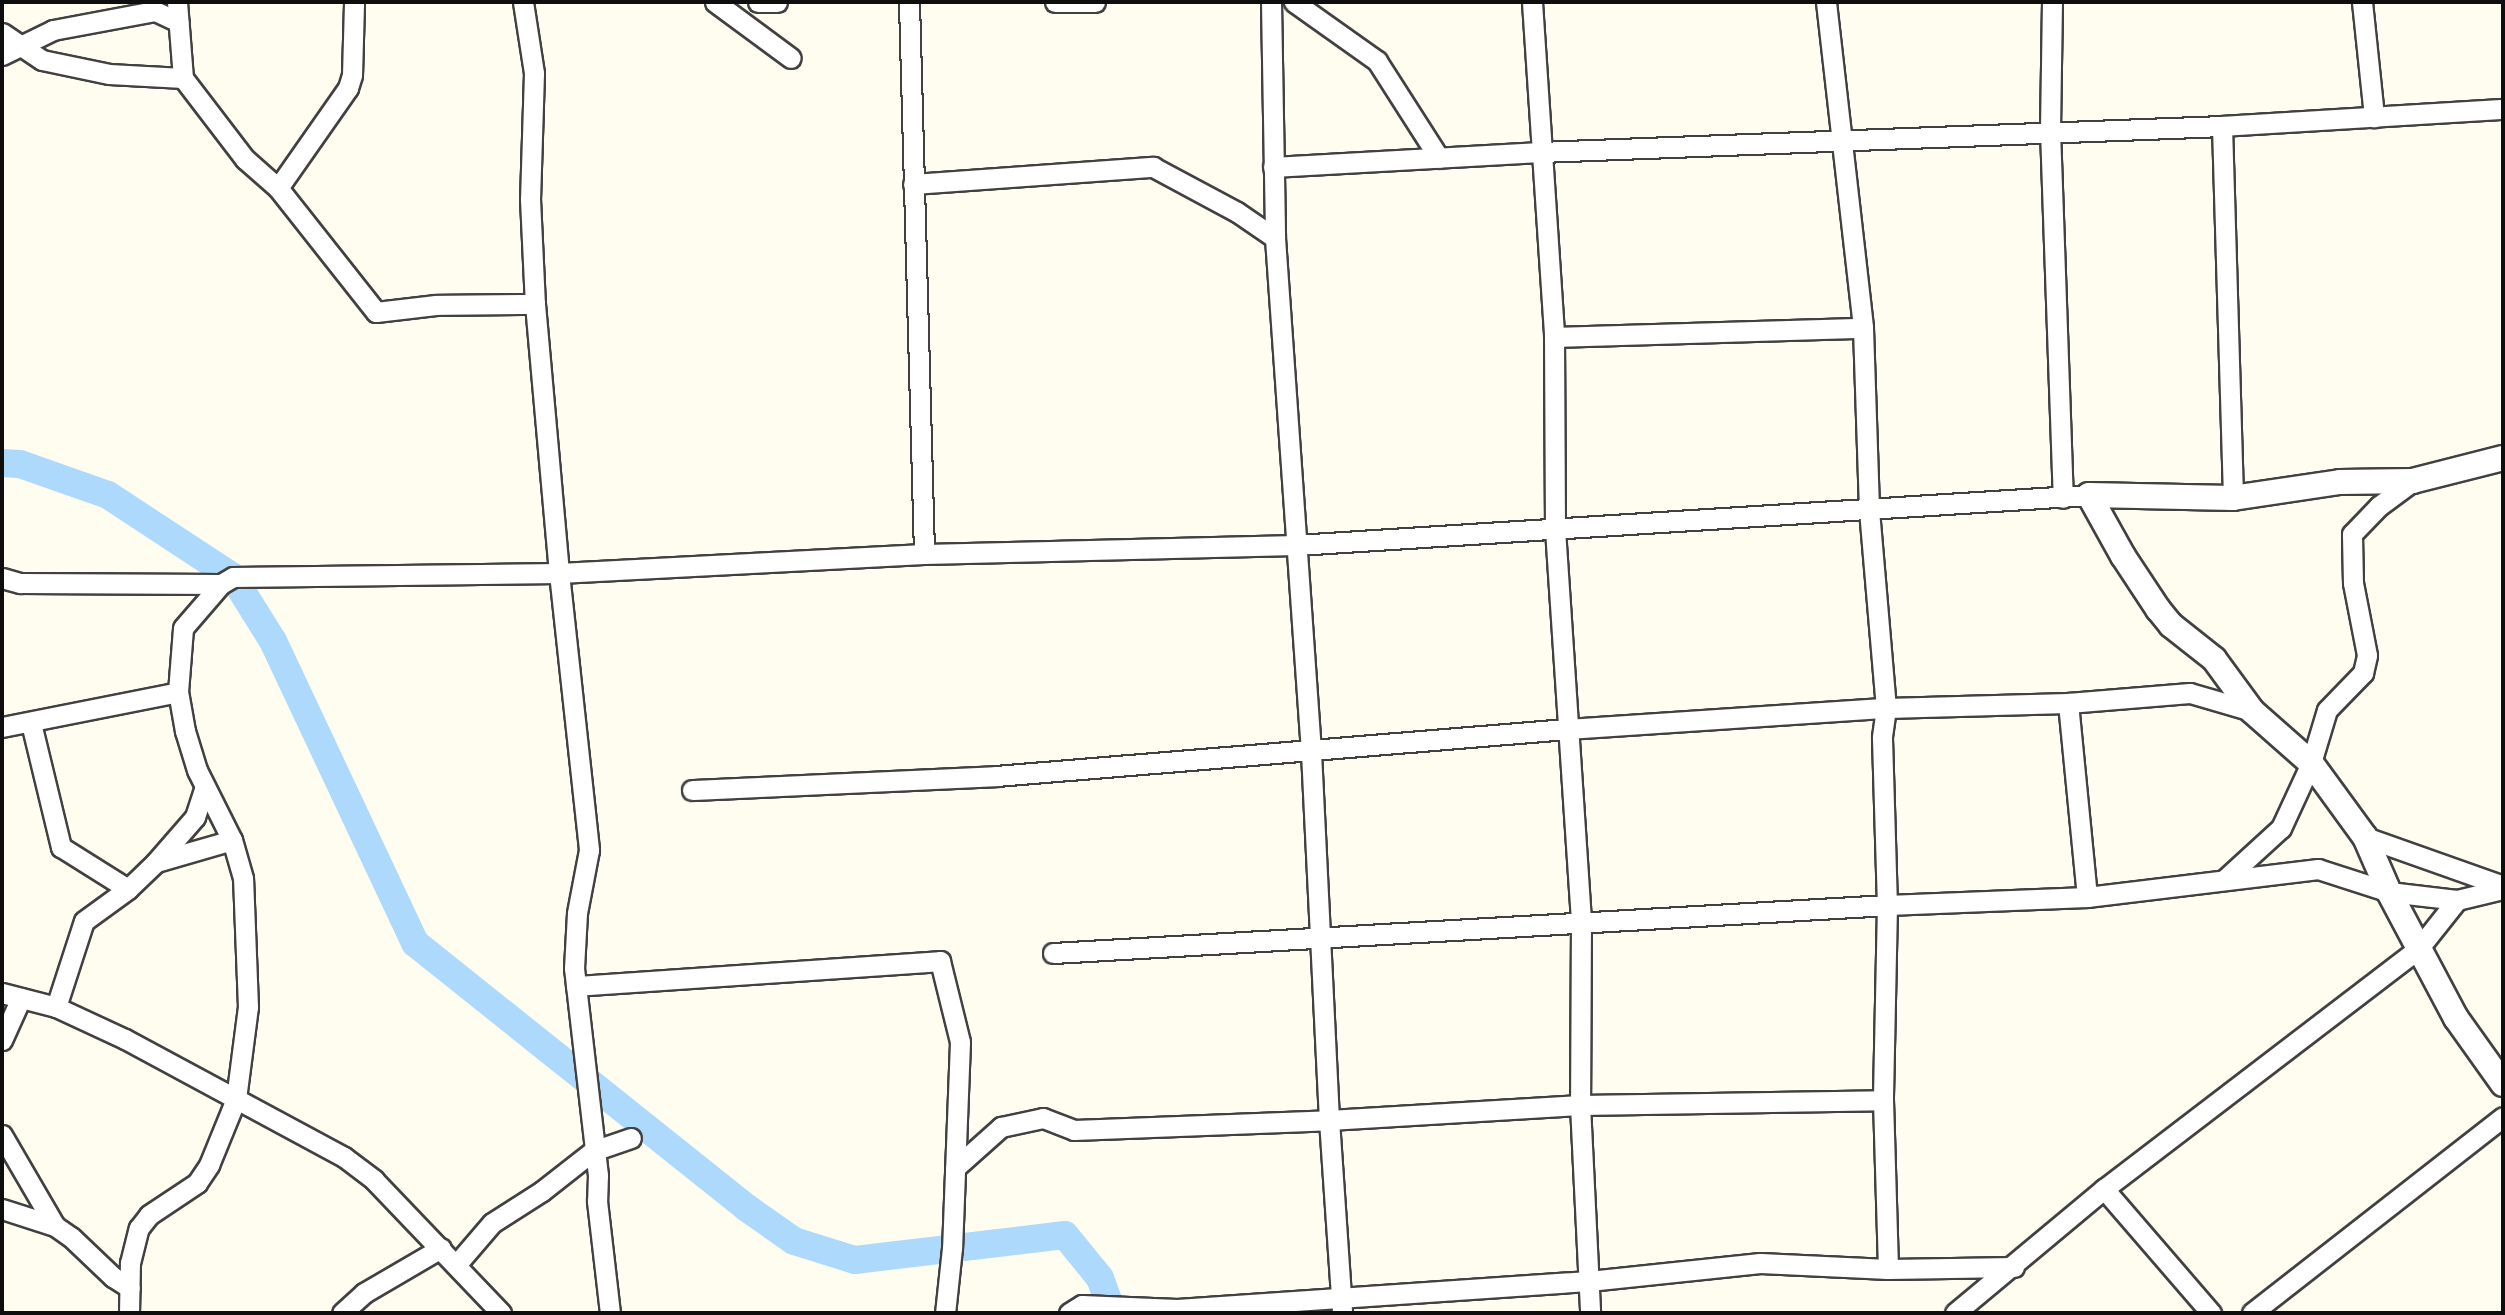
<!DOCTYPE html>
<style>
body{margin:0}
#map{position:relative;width:2505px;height:1315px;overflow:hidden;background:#fffdef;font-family:"Zilla Slab",serif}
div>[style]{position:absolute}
.river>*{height:28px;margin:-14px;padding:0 14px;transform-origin:14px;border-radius:14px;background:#addafc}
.roads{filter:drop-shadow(2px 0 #414141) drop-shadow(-2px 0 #414141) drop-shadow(0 2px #414141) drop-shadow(0 -2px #414141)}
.minor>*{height:19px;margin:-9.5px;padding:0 9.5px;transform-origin:9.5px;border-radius:9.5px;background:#fff}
.tertiary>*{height:24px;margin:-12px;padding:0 12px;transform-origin:12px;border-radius:12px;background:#fff}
span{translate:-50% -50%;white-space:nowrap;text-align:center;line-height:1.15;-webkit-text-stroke:7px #fff;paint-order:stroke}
.frame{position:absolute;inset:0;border:4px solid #0e0e0e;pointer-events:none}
</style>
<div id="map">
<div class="river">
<div style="left:2px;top:463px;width:18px;rotate:3deg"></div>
<div style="left:20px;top:464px;width:93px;rotate:19.4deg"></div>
<div style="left:108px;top:495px;width:149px;rotate:33.3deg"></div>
<div style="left:233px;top:577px;width:75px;rotate:58deg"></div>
<div style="left:273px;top:641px;width:334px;rotate:64.8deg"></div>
<div style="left:415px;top:943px;width:425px;rotate:38.6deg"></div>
<div style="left:747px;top:1208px;width:57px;rotate:35.1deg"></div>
<div style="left:794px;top:1241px;width:64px;rotate:17.3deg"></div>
<div style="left:855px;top:1260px;width:211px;rotate:-6.8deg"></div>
<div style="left:1065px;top:1235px;width:55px;rotate:50.9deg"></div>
<div style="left:1100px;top:1278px;width:37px;rotate:70deg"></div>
</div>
<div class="roads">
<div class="minor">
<div style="left:177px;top:2px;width:76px;rotate:85.5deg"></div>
<div style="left:523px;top:2px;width:72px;rotate:81.2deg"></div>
<div style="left:534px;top:73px;width:126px;rotate:91.8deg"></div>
<div style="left:530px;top:199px;width:105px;rotate:87.3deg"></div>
<div style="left:535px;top:304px;width:270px;rotate:84.9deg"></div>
<div style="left:559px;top:573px;width:279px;rotate:83.8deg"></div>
<div style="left:589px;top:850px;width:64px;rotate:100.8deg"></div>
<div style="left:577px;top:913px;width:55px;rotate:93.1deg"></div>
<div style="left:574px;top:968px;width:208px;rotate:83.4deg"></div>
<div style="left:598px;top:1175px;width:26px;rotate:92deg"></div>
<div style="left:597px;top:1201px;width:113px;rotate:83.4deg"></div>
<div style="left:715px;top:2px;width:94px;rotate:36.4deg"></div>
<div style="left:758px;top:2px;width:19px"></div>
<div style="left:909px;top:2px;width:552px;rotate:88.44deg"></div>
<div style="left:1055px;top:2px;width:40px"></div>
<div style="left:1271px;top:2px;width:236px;rotate:89deg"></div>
<div style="left:1275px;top:238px;width:515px;rotate:85.99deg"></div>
<div style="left:1311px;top:752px;width:368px;rotate:87.2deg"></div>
<div style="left:1329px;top:1120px;width:193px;rotate:86.1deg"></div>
<div style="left:1294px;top:2px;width:102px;rotate:35.4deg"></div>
<div style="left:1377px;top:61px;width:115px;rotate:57.4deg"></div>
<div style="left:1532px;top:2px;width:336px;rotate:86.2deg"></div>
<div style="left:1554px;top:337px;width:192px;rotate:89.7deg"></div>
<div style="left:1555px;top:529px;width:395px;rotate:86.2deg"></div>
<div style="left:1581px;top:923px;width:182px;rotate:90.3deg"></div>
<div style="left:1580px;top:1105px;width:208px;rotate:87.2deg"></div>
<div style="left:1826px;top:2px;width:328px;rotate:83.5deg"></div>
<div style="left:1863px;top:328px;width:182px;rotate:88.1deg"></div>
<div style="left:1869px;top:510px;width:199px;rotate:85.1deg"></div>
<div style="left:1886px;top:708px;width:30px;rotate:98deg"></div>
<div style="left:1882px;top:738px;width:167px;rotate:88.3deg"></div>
<div style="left:1887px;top:905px;width:195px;rotate:91.2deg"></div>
<div style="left:1883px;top:1100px;width:169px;rotate:88.3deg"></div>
<div style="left:2052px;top:2px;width:128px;rotate:90.9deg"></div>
<div style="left:2050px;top:130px;width:368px;rotate:88deg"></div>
<div style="left:2362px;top:2px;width:116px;rotate:84deg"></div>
<div style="left:2px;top:33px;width:48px;rotate:34deg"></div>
<div style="left:42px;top:60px;width:68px;rotate:11.8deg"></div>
<div style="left:109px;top:74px;width:74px;rotate:3.1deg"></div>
<div style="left:183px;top:78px;width:102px;rotate:52.6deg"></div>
<div style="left:245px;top:159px;width:44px;rotate:41.3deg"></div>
<div style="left:278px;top:188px;width:158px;rotate:51.7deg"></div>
<div style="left:376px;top:312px;width:60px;rotate:-6.7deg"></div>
<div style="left:436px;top:305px;width:99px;rotate:-0.6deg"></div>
<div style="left:2px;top:55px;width:57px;rotate:-26.1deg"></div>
<div style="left:53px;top:30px;width:104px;rotate:-10.6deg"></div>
<div style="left:155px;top:11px;width:26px;rotate:25deg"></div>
<div style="left:2222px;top:126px;width:372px;rotate:88.3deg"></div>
<div style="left:1273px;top:167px;width:267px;rotate:-3.2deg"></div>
<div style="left:1540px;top:152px;width:682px;rotate:-2.18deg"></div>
<div style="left:2222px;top:126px;width:282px;rotate:-3.5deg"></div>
<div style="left:913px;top:184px;width:241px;rotate:-4.1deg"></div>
<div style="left:1153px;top:167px;width:95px;rotate:28.2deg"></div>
<div style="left:1237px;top:212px;width:46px;rotate:34.4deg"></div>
<div style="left:278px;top:188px;width:122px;rotate:-55deg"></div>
<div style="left:348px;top:88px;width:14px;rotate:-73deg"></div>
<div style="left:352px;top:75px;width:73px;rotate:-88.4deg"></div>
<div style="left:1554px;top:337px;width:309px;rotate:-1.7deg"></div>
<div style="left:2px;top:578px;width:19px;rotate:16deg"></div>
<div style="left:20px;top:583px;width:201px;rotate:0.3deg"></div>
<div style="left:221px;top:584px;width:14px;rotate:-30deg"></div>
<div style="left:233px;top:577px;width:326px;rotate:-0.7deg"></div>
<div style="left:559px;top:573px;width:365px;rotate:-3deg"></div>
<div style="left:924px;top:554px;width:372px;rotate:-1.4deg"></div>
<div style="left:1296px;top:545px;width:795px;rotate:-3.61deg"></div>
<div style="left:2068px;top:703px;width:195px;rotate:84.4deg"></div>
<div style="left:31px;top:723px;width:128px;rotate:76.4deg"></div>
<div style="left:61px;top:847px;width:79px;rotate:32.1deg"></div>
<div style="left:2px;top:727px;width:179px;rotate:-11.2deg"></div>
<div style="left:692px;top:790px;width:304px;rotate:-2.6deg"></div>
<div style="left:996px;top:776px;width:573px;rotate:-4.71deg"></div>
<div style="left:1567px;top:729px;width:320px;rotate:-3.8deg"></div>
<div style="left:1886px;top:708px;width:182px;rotate:-1.6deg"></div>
<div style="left:2068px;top:703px;width:122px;rotate:-4.7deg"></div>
<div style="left:2190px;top:693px;width:65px;rotate:16.2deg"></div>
<div style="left:2365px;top:837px;width:146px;rotate:19.5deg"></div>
<div style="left:156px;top:862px;width:79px;rotate:-16.1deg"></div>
<div style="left:2224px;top:880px;width:77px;rotate:-42.4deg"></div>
<div style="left:2281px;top:828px;width:72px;rotate:-65.2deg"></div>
<div style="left:2311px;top:763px;width:55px;rotate:-73.2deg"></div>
<div style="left:2327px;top:710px;width:52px;rotate:-45.8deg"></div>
<div style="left:2363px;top:673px;width:18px;rotate:-77deg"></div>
<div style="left:2367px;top:655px;width:73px;rotate:-101deg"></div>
<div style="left:2353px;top:583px;width:49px;rotate:-91.2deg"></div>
<div style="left:2352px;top:534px;width:39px;rotate:-46deg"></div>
<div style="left:2379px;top:506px;width:42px;rotate:-36.3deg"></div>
<div style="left:1053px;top:953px;width:835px;rotate:-3.29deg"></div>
<div style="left:1887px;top:905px;width:200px;rotate:-2.3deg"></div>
<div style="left:2087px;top:897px;width:233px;rotate:-6.9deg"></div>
<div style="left:2318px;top:869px;width:75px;rotate:17.9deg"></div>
<div style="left:2389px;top:892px;width:68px;rotate:6.7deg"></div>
<div style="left:2457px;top:900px;width:47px;rotate:-13.4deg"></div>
<div style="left:576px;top:986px;width:365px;rotate:-3.9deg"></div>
<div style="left:940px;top:961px;width:83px;rotate:76.1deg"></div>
<div style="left:960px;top:1042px;width:206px;rotate:92.2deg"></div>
<div style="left:952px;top:1248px;width:65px;rotate:96.1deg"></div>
<div style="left:2px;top:993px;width:56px;rotate:14.5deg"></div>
<div style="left:56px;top:1007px;width:76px;rotate:24.9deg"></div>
<div style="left:125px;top:1039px;width:249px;rotate:28.3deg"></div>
<div style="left:344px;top:1157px;width:38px;rotate:37deg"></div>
<div style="left:374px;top:1180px;width:184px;rotate:46.3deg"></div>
<div style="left:56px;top:1007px;width:90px;rotate:-72deg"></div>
<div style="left:84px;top:921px;width:54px;rotate:-36deg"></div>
<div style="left:128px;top:889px;width:37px;rotate:-44deg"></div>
<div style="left:155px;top:863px;width:61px;rotate:-49deg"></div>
<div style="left:195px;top:817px;width:29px;rotate:-72deg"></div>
<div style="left:2px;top:1040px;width:46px;rotate:-65.7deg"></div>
<div style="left:2px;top:1135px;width:105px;rotate:59.8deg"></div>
<div style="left:955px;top:1168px;width:62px;rotate:-41.7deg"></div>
<div style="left:1001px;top:1127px;width:43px;rotate:-12.1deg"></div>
<div style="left:1043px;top:1118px;width:33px;rotate:21deg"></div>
<div style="left:1074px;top:1130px;width:255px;rotate:-2.2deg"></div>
<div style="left:1329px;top:1120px;width:251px;rotate:-3.4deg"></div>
<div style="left:1580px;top:1105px;width:303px;rotate:-0.9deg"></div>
<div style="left:2104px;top:1189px;width:164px;rotate:49.2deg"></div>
<div style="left:2px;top:1209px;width:56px;rotate:17.8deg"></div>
<div style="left:55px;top:1226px;width:19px;rotate:35deg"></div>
<div style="left:71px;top:1237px;width:58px;rotate:43.6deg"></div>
<div style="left:113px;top:1277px;width:20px;rotate:33deg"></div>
<div style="left:456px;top:1265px;width:55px;rotate:-49.4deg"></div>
<div style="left:492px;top:1223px;width:59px;rotate:-32.6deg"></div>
<div style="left:542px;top:1191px;width:65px;rotate:-38.1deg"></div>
<div style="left:593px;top:1151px;width:40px;rotate:-18.9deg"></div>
<div style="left:129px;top:1313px;width:50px;rotate:-88.9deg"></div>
<div style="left:130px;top:1263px;width:36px;rotate:-76deg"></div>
<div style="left:139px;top:1228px;width:16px;rotate:-52deg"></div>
<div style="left:149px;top:1215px;width:58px;rotate:-33.7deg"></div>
<div style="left:197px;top:1183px;width:22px;rotate:-56deg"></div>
<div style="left:209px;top:1165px;width:71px;rotate:-67.8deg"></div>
<div style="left:236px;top:1099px;width:93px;rotate:-82.6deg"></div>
<div style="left:248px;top:1007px;width:129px;rotate:-92.2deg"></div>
<div style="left:243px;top:878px;width:40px;rotate:-106deg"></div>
<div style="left:232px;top:840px;width:78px;rotate:-116.6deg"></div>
<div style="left:197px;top:770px;width:41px;rotate:-107.1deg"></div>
<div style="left:185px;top:731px;width:40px;rotate:-100deg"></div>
<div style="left:178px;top:692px;width:64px;rotate:-85.5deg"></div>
<div style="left:183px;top:628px;width:58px;rotate:-49.2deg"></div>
<div style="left:342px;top:1313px;width:30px;rotate:-42deg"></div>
<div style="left:364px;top:1293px;width:89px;rotate:-30.3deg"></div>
<div style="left:1069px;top:1313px;width:15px;rotate:-32deg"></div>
<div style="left:1082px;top:1305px;width:95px;rotate:2.4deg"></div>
<div style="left:1177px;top:1309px;width:413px;rotate:-3.9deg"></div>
<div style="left:1589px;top:1281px;width:172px;rotate:-6deg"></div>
<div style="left:1760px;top:1263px;width:128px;rotate:2.7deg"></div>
<div style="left:1888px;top:1269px;width:126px;rotate:-0.9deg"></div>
<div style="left:1955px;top:1313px;width:194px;rotate:-39.8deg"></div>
<div style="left:2104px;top:1189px;width:397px;rotate:-37.4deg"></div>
<div style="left:2419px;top:948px;width:61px;rotate:-51.6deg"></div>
<div style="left:2252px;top:1313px;width:318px;rotate:-38deg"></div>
</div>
<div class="tertiary">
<div style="left:2503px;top:458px;width:93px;rotate:165.7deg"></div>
<div style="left:2413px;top:481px;width:73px;rotate:179.2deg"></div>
<div style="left:2340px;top:482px;width:108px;rotate:171.5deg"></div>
<div style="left:2233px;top:498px;width:144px;rotate:-178.8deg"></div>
<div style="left:2089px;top:495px;width:70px;rotate:60.9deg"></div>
<div style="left:2123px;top:556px;width:64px;rotate:56.6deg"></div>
<div style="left:2158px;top:609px;width:21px;rotate:51deg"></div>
<div style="left:2171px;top:625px;width:55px;rotate:38.3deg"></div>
<div style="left:2214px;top:659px;width:64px;rotate:53.8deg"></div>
<div style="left:2252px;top:711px;width:79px;rotate:41.4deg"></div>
<div style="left:2311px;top:763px;width:92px;rotate:53.9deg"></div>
<div style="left:2365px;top:837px;width:60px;rotate:66.4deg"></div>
<div style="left:2389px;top:892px;width:143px;rotate:62deg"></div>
<div style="left:2456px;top:1018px;width:81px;rotate:54.5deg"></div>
</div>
</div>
<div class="frame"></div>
</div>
